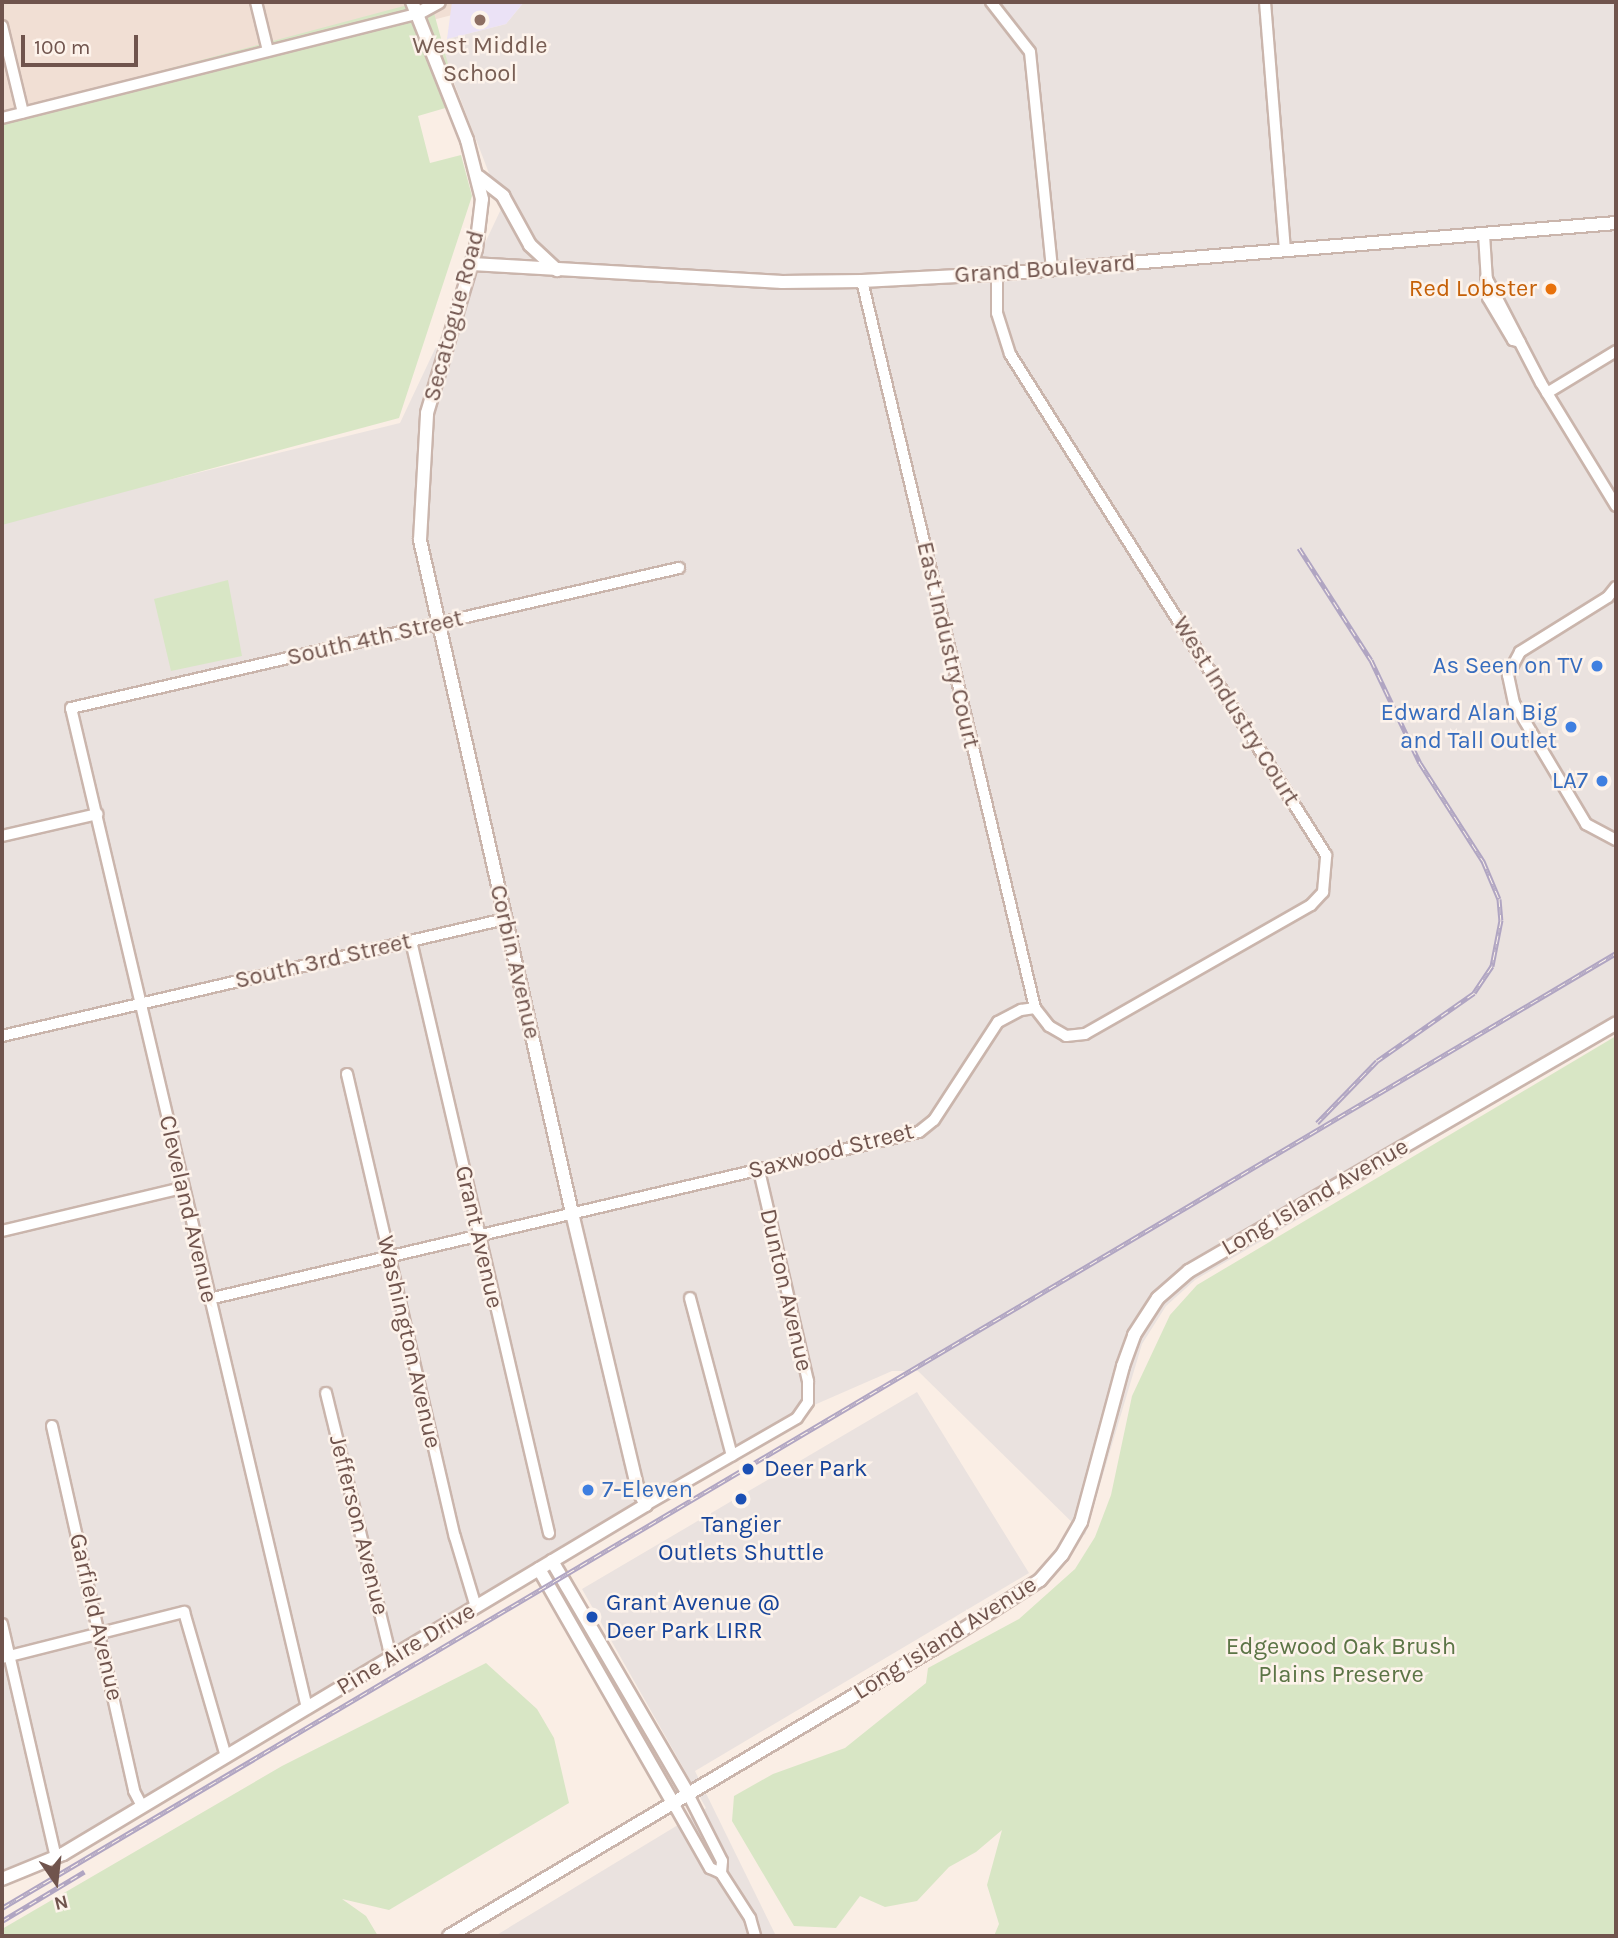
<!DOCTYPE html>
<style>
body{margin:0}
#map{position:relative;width:1618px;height:1938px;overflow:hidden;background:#faeee5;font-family:Karla,sans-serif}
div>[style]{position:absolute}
.residential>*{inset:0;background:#f1dfd4}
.industrial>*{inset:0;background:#eae2df}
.education>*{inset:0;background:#ebe2f6}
.green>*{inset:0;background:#d8e6c5}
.roads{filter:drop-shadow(2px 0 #cab5ac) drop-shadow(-2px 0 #cab5ac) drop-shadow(0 2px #cab5ac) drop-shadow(0 -2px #cab5ac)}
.minor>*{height:10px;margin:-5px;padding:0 5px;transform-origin:5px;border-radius:5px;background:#fff}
.tertiary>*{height:12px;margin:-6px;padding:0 6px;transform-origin:6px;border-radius:6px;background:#fff}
.rail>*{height:5px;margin-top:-2.5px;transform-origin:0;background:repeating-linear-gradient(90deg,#fdf3eb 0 8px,#b0a5c2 0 16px);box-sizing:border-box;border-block:2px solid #b0a5c2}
.dots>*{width:19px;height:19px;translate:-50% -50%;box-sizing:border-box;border:4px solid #fdf3eb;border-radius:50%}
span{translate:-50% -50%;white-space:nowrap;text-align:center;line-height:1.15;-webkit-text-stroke:5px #fdf3eb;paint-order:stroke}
.education-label{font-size:24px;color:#785e54}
.street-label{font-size:24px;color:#70544d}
.food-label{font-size:24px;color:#c56008}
.right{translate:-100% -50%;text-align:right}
.shop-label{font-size:24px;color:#366cbe}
.left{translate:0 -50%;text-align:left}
.transit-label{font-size:24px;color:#164399}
.park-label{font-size:24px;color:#5c7546}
.frame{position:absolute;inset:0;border:4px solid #70544d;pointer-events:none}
.north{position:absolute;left:21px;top:1847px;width:70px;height:70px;-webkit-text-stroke:5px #fdf3eb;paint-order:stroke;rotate:166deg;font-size:19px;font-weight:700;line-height:28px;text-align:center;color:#70544d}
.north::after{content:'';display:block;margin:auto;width:24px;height:32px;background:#70544d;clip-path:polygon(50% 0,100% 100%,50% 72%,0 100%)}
.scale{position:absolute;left:21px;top:35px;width:117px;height:32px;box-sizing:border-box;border:4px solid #70544d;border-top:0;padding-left:9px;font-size:21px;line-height:24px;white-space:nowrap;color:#70544d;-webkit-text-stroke:5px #fdf3eb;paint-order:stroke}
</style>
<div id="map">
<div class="residential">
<div style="clip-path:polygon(2px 2px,452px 2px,452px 15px,2px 131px)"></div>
</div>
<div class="industrial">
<div style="clip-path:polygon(524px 2px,1616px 2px,1616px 1032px,1195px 1280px,1166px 1306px,1142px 1344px,1085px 1535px,918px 1371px,892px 1371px,805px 1409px,14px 1882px,2px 1885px,2px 521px,400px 423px,502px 207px,445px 59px,447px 39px,506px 24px)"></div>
<div style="clip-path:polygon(917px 1392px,1029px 1573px,695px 1771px,776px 1936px,495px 1936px,706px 1808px,582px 1589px)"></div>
</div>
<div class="education">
<div style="clip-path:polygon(452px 2px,524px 2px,506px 24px,447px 39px)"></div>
</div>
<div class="green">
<div style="clip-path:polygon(419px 2px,431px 2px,459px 104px,418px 116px,430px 163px,461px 155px,472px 196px,399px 418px,2px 525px,2px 113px)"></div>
<div style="clip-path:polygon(228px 580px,242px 656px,171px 671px,154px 599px)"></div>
<div style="clip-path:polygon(1616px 1036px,1616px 1936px,994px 1936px,999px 1924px,987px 1885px,1002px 1830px,976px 1852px,949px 1867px,917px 1901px,885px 1907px,860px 1896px,836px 1928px,794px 1926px,732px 1821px,734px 1796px,773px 1774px,845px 1748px,926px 1683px,928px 1668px,1019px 1619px,1075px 1569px,1095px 1537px,1111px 1495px,1132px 1396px,1170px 1315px,1197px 1285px)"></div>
<div style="clip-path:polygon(486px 1663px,537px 1709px,554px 1738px,569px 1803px,389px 1910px,342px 1899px,366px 1916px,378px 1936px,2px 1936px,2px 1929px,282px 1766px)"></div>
</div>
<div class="roads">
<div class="minor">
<div style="left:256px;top:2px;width:50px;rotate:76.2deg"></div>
<div style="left:991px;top:2px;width:63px;rotate:52deg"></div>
<div style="left:1030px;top:52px;width:218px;rotate:84.2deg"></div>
<div style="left:1265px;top:2px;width:249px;rotate:85.4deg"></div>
<div style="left:2px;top:26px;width:89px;rotate:76.4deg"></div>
<div style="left:2px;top:118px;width:428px;rotate:-14.1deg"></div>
<div style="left:1484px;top:234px;width:64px;rotate:86.4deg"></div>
<div style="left:1488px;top:298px;width:49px;rotate:59.2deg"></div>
<div style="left:1513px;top:340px;width:7px;rotate:16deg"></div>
<div style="left:1486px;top:277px;width:119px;rotate:62.6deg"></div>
<div style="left:1541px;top:383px;width:144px;rotate:58.6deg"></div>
<div style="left:862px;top:281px;width:747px;rotate:76.61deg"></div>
<div style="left:1035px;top:1008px;width:23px;rotate:52deg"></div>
<div style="left:1049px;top:1026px;width:20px;rotate:30deg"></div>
<div style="left:1066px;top:1036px;width:19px;rotate:-6deg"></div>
<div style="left:1085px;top:1034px;width:260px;rotate:-29.7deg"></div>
<div style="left:1311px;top:905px;width:18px;rotate:-47deg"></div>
<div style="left:1323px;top:892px;width:37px;rotate:-85deg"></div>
<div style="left:1326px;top:855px;width:592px;rotate:-122.24deg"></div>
<div style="left:1010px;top:354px;width:43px;rotate:-107.6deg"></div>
<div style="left:997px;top:313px;width:39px;rotate:-90deg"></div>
<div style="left:1547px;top:393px;width:81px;rotate:-31.3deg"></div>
<div style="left:1616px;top:587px;width:13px;rotate:129deg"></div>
<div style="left:1608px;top:597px;width:104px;rotate:148deg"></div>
<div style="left:1520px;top:652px;width:26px;rotate:118deg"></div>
<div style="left:1508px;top:675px;width:29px;rotate:78deg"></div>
<div style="left:1514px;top:703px;width:141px;rotate:59.2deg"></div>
<div style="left:1586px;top:824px;width:34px;rotate:28deg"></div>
<div style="left:2px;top:836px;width:98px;rotate:-13deg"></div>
<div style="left:411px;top:941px;width:608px;rotate:76.88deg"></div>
<div style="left:2px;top:1036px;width:516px;rotate:-13.09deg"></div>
<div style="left:347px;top:1074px;width:475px;rotate:76.9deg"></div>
<div style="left:455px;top:1537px;width:73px;rotate:73.3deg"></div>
<div style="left:2px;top:1231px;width:186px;rotate:-13.4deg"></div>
<div style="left:690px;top:1298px;width:163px;rotate:75.1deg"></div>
<div style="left:209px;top:1299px;width:729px;rotate:-13.24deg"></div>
<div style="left:919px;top:1132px;width:19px;rotate:-39deg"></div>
<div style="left:934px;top:1120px;width:117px;rotate:-56.9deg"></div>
<div style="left:998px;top:1022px;width:26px;rotate:-28deg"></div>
<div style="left:1021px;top:1010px;width:14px;rotate:-8deg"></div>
<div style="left:326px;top:1393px;width:273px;rotate:76.2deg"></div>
<div style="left:52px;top:1426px;width:374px;rotate:77.3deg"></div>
<div style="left:134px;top:1791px;width:17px;rotate:62deg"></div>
<div style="left:646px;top:1505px;width:174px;rotate:-29.9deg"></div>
<div style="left:797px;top:1418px;width:19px;rotate:-55deg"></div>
<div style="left:808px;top:1402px;width:21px;rotate:-90deg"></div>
<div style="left:808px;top:1381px;width:217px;rotate:-103.1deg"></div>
<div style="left:2px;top:1624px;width:239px;rotate:77deg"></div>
<div style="left:2px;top:1658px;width:188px;rotate:-14.2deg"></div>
<div style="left:184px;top:1612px;width:151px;rotate:73.8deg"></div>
<div style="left:307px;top:1708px;width:1027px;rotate:-103.28deg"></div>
<div style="left:71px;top:708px;width:624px;rotate:-12.97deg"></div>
<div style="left:688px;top:1794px;width:75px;rotate:63.1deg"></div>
<div style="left:722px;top:1861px;width:12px;rotate:95deg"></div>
<div style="left:673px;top:1803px;width:75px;rotate:60.4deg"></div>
<div style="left:710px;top:1868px;width:12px;rotate:24deg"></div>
<div style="left:721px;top:1873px;width:54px;rotate:57.2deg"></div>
<div style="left:750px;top:1918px;width:19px;rotate:74deg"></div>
</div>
<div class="tertiary">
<div style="left:417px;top:14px;width:25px;rotate:-29deg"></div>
<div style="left:479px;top:177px;width:31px;rotate:38deg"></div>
<div style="left:503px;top:196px;width:56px;rotate:61.1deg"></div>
<div style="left:530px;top:245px;width:37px;rotate:43deg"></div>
<div style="left:472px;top:264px;width:311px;rotate:3.3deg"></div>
<div style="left:782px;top:282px;width:80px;rotate:-0.7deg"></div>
<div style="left:862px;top:281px;width:135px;rotate:-3deg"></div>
<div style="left:997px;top:274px;width:621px;rotate:-4.71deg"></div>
<div style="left:552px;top:1561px;width:270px;rotate:59.7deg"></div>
<div style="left:539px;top:1569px;width:270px;rotate:60.2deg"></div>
<div style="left:2px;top:1879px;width:66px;rotate:-22.3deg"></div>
<div style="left:63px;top:1854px;width:679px;rotate:-30.91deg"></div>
<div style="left:646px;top:1505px;width:17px;rotate:-118deg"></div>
<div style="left:638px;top:1490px;width:285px;rotate:-103.4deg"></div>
<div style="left:572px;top:1213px;width:690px;rotate:-102.73deg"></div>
<div style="left:420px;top:540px;width:127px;rotate:-86.8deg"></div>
<div style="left:427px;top:413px;width:171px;rotate:-73.4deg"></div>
<div style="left:476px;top:249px;width:50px;rotate:-83.2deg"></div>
<div style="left:482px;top:199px;width:61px;rotate:-104.3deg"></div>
<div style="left:467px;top:140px;width:149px;rotate:-111.7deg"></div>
<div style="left:449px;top:1936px;width:564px;rotate:-30.7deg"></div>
<div style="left:934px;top:1648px;width:126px;rotate:-32.7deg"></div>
<div style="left:1040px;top:1580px;width:33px;rotate:-49deg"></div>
<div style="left:1062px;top:1555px;width:38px;rotate:-60deg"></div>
<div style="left:1081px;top:1522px;width:162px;rotate:-74.9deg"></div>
<div style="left:1123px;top:1366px;width:33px;rotate:-70deg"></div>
<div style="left:1134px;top:1335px;width:44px;rotate:-57deg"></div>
<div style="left:1158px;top:1298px;width:41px;rotate:-41.1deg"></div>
<div style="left:1189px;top:1271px;width:494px;rotate:-30.1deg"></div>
</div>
</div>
<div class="rail">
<div style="left:1299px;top:548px;width:133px;rotate:57.3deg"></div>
<div style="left:1371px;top:660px;width:114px;rotate:64.6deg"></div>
<div style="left:1420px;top:763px;width:117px;rotate:57.3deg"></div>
<div style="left:1483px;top:861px;width:41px;rotate:67.2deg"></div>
<div style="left:1499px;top:899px;width:21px;rotate:85deg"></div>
<div style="left:1501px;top:920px;width:47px;rotate:101.1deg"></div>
<div style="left:1492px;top:966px;width:32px;rotate:124deg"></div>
<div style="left:1474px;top:993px;width:118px;rotate:145deg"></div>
<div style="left:1377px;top:1061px;width:86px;rotate:134.1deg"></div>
<div style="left:2px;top:1908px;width:1875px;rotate:-30.61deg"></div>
<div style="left:2px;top:1921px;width:96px;rotate:-30.9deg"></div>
</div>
<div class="dots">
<div style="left:480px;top:20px;background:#8d6e63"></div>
<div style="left:1551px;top:289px;background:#e8710a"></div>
<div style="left:1597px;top:666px;background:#3f7fe0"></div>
<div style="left:1571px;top:727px;background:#3f7fe0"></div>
<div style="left:1602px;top:781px;background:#3f7fe0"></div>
<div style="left:748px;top:1469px;background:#1a4fb4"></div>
<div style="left:588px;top:1490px;background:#3f7fe0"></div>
<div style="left:741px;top:1499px;background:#1a4fb4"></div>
<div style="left:592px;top:1617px;background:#1a4fb4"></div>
</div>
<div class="education-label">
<span style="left:480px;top:60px">West Middle<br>School</span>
</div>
<div class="street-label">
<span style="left:1045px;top:269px;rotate:-4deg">Grand Boulevard</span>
<span style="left:454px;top:316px;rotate:-75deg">Secatogue Road</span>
<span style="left:375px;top:638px;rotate:-13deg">South 4th Street</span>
<span style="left:948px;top:645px;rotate:77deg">East Industry Court</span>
<span style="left:1236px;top:711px;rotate:58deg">West Industry Court</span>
<span style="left:323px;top:961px;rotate:-13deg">South 3rd Street</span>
<span style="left:515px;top:962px;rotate:77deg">Corbin Avenue</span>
<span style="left:831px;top:1151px;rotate:-14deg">Saxwood Street</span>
<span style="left:1315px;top:1197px;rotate:-30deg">Long Island Avenue</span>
<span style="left:188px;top:1209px;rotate:77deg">Cleveland Avenue</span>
<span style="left:479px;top:1237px;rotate:77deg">Grant Avenue</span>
<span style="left:786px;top:1290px;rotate:77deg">Dunton Avenue</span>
<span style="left:409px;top:1342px;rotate:77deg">Washington Avenue</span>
<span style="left:359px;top:1525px;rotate:76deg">Jefferson Avenue</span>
<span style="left:96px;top:1617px;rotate:77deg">Garfield Avenue</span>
<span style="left:945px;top:1638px;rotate:-32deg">Long Island Avenue</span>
<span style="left:406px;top:1649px;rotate:-31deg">Pine Aire Drive</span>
</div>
<div class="food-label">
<span class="right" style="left:1537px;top:289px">Red Lobster</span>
</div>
<div class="shop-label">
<span class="right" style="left:1583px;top:666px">As Seen on TV</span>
<span class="right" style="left:1557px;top:727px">Edward Alan Big<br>and Tall Outlet</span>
<span class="right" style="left:1588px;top:781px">LA7</span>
<span class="left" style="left:602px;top:1490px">7-Eleven</span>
</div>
<div class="transit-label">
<span class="left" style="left:764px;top:1469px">Deer Park</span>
<span style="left:741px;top:1539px">Tangier<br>Outlets Shuttle</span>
<span class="left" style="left:606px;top:1617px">Grant Avenue @<br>Deer Park LIRR</span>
</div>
<div class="park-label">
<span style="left:1341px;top:1661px">Edgewood Oak Brush<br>Plains Preserve</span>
</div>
<div class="frame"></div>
<div class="north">N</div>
<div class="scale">100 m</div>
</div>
